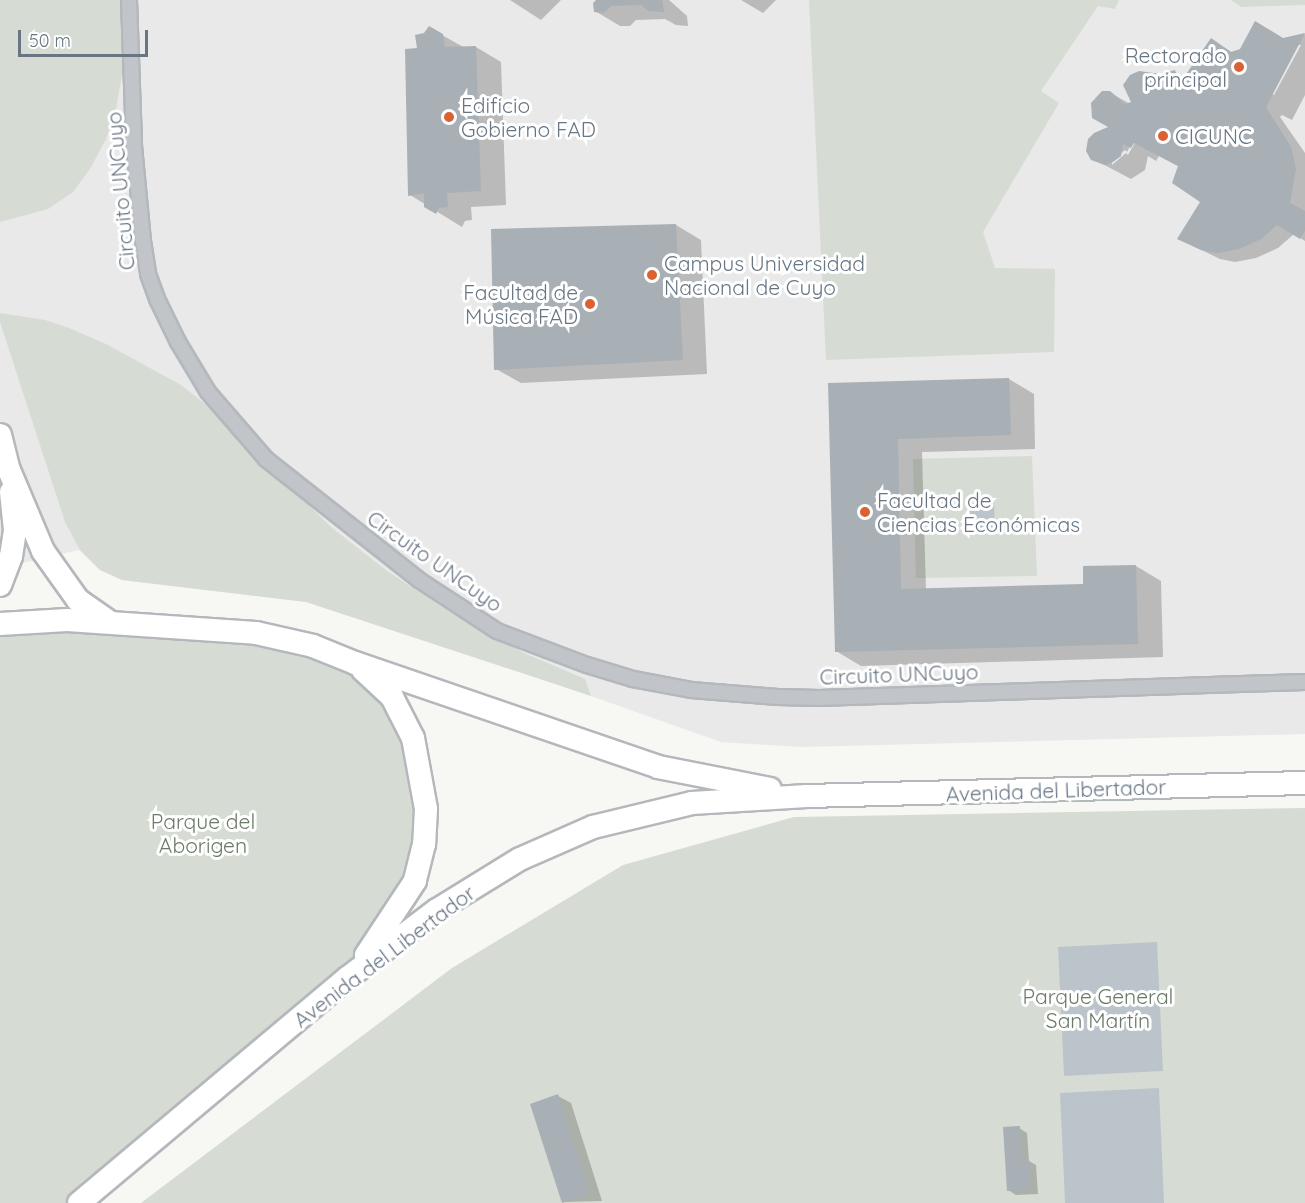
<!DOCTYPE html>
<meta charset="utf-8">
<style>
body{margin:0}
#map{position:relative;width:1305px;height:1203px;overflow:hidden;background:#f7f7f4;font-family:Quicksand,sans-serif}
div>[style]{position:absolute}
.built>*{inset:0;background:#e8e9e8}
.green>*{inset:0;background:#d6dcd4}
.water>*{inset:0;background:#bbc4ca}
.shadow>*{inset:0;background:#0003}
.building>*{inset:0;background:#a8afb5}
.roads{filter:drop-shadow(2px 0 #b4b8bc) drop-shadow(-2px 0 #b4b8bc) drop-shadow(0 2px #b4b8bc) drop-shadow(0 -2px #b4b8bc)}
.minor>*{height:14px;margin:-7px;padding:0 7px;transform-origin:7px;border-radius:7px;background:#c1c4c8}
.primary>*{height:22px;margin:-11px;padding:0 11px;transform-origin:11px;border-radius:11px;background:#fff}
.dots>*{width:16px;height:16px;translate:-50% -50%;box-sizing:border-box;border:3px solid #fff;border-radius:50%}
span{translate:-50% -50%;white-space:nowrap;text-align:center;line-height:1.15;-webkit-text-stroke:6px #fff;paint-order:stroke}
.poi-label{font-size:21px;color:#687684}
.right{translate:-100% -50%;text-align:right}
.left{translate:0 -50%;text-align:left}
.street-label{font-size:21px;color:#687684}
.park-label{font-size:21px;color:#697b66}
.scale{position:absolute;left:18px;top:30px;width:130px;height:27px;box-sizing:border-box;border:3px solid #687684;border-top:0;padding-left:8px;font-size:18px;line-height:21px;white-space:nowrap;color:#687684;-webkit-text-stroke:4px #fff;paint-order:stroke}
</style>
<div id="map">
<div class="built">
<div style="clip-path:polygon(0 0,1305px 0,1305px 734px,801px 747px,721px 742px,523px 672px,306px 602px,122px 580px,100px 570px,79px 550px,0 568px)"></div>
</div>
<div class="green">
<div style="clip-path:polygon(0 0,121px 0,123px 69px,116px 109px,106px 139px,90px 169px,73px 192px,48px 209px,0 222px)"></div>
<div style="clip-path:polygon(809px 0,1119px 0,1115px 9px,1098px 6px,1041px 91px,1059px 103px,983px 232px,995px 268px,1055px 269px,1054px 352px,826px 360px)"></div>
<div style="clip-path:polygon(1231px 0,1305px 0,1305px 5px,1241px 7px)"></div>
<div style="clip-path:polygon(0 313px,45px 320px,69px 328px,106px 344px,181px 385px,209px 407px,331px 527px,387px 571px,453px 614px,524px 653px,585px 679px,591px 696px,306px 602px,122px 580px,100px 570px,80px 550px,65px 522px,0 322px)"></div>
<div style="clip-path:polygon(1032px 456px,1037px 576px,916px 578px,913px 459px)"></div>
<div style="clip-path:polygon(0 624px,256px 633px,354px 663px,403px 716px,424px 844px,375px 943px,79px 1203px,0 1203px)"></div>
<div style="clip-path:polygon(1305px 808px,1305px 1203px,141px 1203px,452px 968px,623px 865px,794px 817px)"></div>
</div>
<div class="water">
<div style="clip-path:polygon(994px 502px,995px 528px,971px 528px,969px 503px)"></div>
<div style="clip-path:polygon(1157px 942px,1163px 1071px,1064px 1076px,1058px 947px)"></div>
<div style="clip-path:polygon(1159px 1088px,1164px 1203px,1065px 1203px,1060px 1093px)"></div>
</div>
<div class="shadow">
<div style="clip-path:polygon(510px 0,561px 0,541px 20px)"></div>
<div style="clip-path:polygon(598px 0,669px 0,687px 16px,688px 26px,676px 25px,665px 19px,636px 20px,630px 26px,620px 26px,595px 11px)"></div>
<div style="clip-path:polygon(741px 0,776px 0,763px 13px)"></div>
<div style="clip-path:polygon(evenodd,1305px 34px,1305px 95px,1292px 120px,1282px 115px,1280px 117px,1305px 153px,1305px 241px,1294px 234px,1278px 248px,1256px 258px,1235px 262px,1220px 259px,1179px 239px,1202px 201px,1180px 167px,1159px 156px,1156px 161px,1148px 156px,1145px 170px,1131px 179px,1093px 159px,1111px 128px,1092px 103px,1103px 92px,1109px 92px,1130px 104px,1161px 75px,1175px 72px,1186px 78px,1212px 40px,1233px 53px,1305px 34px,1297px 45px,1301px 45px,1274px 95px,1272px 94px,1297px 45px,1305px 34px,1133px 141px,1136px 141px,1128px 155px,1126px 153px,1112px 165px,1112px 161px,1125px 150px,1127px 152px,1133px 141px)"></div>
<div style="clip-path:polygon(442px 35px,465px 48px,476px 47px,501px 62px,506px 205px,471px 207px,472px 220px,465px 221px,462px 227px,410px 195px,419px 49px)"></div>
<div style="clip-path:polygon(676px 225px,701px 240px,707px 374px,521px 383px,496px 369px)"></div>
<div style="clip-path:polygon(1009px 379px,1034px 394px,1035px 449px,922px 452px,926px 590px,1085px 585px,1136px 566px,1161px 581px,1163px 657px,861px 666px,836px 651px,829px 384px)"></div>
<div style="clip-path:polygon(558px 1096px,571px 1103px,602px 1201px,563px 1202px)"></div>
<div style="clip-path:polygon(1019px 1128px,1027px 1133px,1029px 1161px,1036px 1165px,1038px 1194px,1016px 1195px,1008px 1190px)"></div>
</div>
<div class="building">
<div style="clip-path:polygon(596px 0,662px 0,664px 12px,649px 11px,641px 5px,611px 6px,604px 13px,594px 12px,593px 3px)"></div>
<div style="clip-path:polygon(1255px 21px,1283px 38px,1305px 33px,1266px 107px,1291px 147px,1296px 169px,1290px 203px,1305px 211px,1305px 231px,1300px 239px,1277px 225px,1261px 239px,1239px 249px,1217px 253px,1201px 250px,1177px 239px,1200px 202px,1172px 183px,1178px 166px,1134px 143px,1131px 148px,1123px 144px,1121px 156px,1113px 162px,1105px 165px,1091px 160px,1086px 151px,1088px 139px,1094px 133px,1108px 127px,1092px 118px,1091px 103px,1102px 91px,1110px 91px,1125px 104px,1131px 102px,1123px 85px,1130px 75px,1139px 71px,1161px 74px,1175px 70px,1180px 83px,1211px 38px,1231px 52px,1240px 49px)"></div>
<div style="clip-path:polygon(429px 26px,443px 34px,445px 47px,476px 46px,481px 191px,447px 193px,448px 207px,439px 208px,436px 214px,424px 207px,424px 193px,408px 196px,405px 49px,417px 48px,415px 35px,424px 33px)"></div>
<div style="clip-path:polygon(676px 224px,683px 360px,494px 370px,491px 229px)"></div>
<div style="clip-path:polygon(1009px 378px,1011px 435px,898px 439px,901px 589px,1083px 584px,1083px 566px,1136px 565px,1138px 644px,835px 652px,828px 383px)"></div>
<div style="clip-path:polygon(558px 1094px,590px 1194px,562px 1203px,530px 1104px)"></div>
<div style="clip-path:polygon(1020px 1126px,1021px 1160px,1029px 1159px,1030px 1190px,1007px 1191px,1003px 1127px)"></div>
</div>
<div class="roads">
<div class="minor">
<div style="left:129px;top:0;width:146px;rotate:88deg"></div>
<div style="left:134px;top:146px;width:95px;rotate:84.6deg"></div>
<div style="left:143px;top:241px;width:33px;rotate:81deg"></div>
<div style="left:148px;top:274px;width:27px;rotate:70deg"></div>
<div style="left:157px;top:299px;width:48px;rotate:64deg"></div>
<div style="left:178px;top:342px;width:58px;rotate:59deg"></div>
<div style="left:208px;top:392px;width:89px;rotate:49.1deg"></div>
<div style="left:266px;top:459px;width:195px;rotate:38.3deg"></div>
<div style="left:419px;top:580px;width:93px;rotate:33.2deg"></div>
<div style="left:497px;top:631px;width:96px;rotate:20.7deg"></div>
<div style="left:587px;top:665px;width:48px;rotate:16.9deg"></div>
<div style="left:633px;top:679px;width:59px;rotate:10.7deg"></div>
<div style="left:691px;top:690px;width:87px;rotate:4.6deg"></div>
<div style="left:778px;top:697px;width:41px;rotate:1.4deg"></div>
<div style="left:819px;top:698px;width:486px;rotate:-1.9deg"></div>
</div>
<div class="primary">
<div style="left:0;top:435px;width:36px;rotate:76deg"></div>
<div style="left:9px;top:470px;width:88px;rotate:67.2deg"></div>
<div style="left:43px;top:551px;width:60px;rotate:54.5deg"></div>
<div style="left:78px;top:600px;width:38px;rotate:35deg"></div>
<div style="left:0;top:585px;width:31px;rotate:-69deg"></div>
<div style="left:11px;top:556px;width:26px;rotate:-81deg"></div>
<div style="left:15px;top:530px;width:38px;rotate:-96deg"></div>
<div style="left:0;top:624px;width:67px;rotate:-3.4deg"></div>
<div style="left:67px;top:620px;width:189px;rotate:3.9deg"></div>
<div style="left:256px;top:633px;width:58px;rotate:12.8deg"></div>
<div style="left:313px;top:646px;width:45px;rotate:22deg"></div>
<div style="left:355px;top:663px;width:320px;rotate:18.9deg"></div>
<div style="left:658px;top:767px;width:114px;rotate:11.1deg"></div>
<div style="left:363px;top:670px;width:40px;rotate:43deg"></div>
<div style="left:392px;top:697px;width:46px;rotate:62.9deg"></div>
<div style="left:413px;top:738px;width:72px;rotate:79.6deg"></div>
<div style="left:426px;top:809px;width:35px;rotate:93deg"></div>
<div style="left:424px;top:844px;width:38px;rotate:104deg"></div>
<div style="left:415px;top:881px;width:89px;rotate:123.5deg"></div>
<div style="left:79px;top:1203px;width:349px;rotate:-40deg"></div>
<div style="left:346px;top:979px;width:114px;rotate:-37.2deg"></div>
<div style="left:437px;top:910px;width:97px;rotate:-31.6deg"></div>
<div style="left:520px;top:859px;width:80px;rotate:-23.7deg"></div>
<div style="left:593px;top:827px;width:102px;rotate:-13.6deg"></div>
<div style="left:692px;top:803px;width:115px;rotate:-3.5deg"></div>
<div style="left:807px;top:796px;width:498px;rotate:-1.5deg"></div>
</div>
</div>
<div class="dots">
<div style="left:1239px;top:67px;background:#da6131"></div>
<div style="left:449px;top:117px;background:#da6131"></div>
<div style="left:1163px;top:136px;background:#da6131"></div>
<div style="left:652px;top:275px;background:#da6131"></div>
<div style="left:590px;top:304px;background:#da6131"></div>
<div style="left:865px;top:512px;background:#da6131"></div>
</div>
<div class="poi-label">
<span class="right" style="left:1227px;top:67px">Rectorado<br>principal</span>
<span class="left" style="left:461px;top:117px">Edificio<br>Gobierno FAD</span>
<span class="left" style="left:1175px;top:136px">CICUNC</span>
<span class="left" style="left:664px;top:275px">Campus Universidad<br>Nacional de Cuyo</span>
<span class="right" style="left:578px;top:304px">Facultad de<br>Música FAD</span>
<span class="left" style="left:877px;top:512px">Facultad de<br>Ciencias Económicas</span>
</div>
<div class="street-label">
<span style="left:120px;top:191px;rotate:-95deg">Circuito UNCuyo</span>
<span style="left:435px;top:561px;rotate:35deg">Circuito UNCuyo</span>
<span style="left:899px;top:674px;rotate:-2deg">Circuito UNCuyo</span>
<span style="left:1056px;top:790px;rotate:-2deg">Avenida del Libertador</span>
<span style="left:384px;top:956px;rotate:-37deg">Avenida del Libertador</span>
</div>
<div class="park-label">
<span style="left:203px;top:833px">Parque del<br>Aborigen</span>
<span style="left:1098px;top:1008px">Parque General<br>San Martín</span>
</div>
<div class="scale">50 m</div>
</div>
